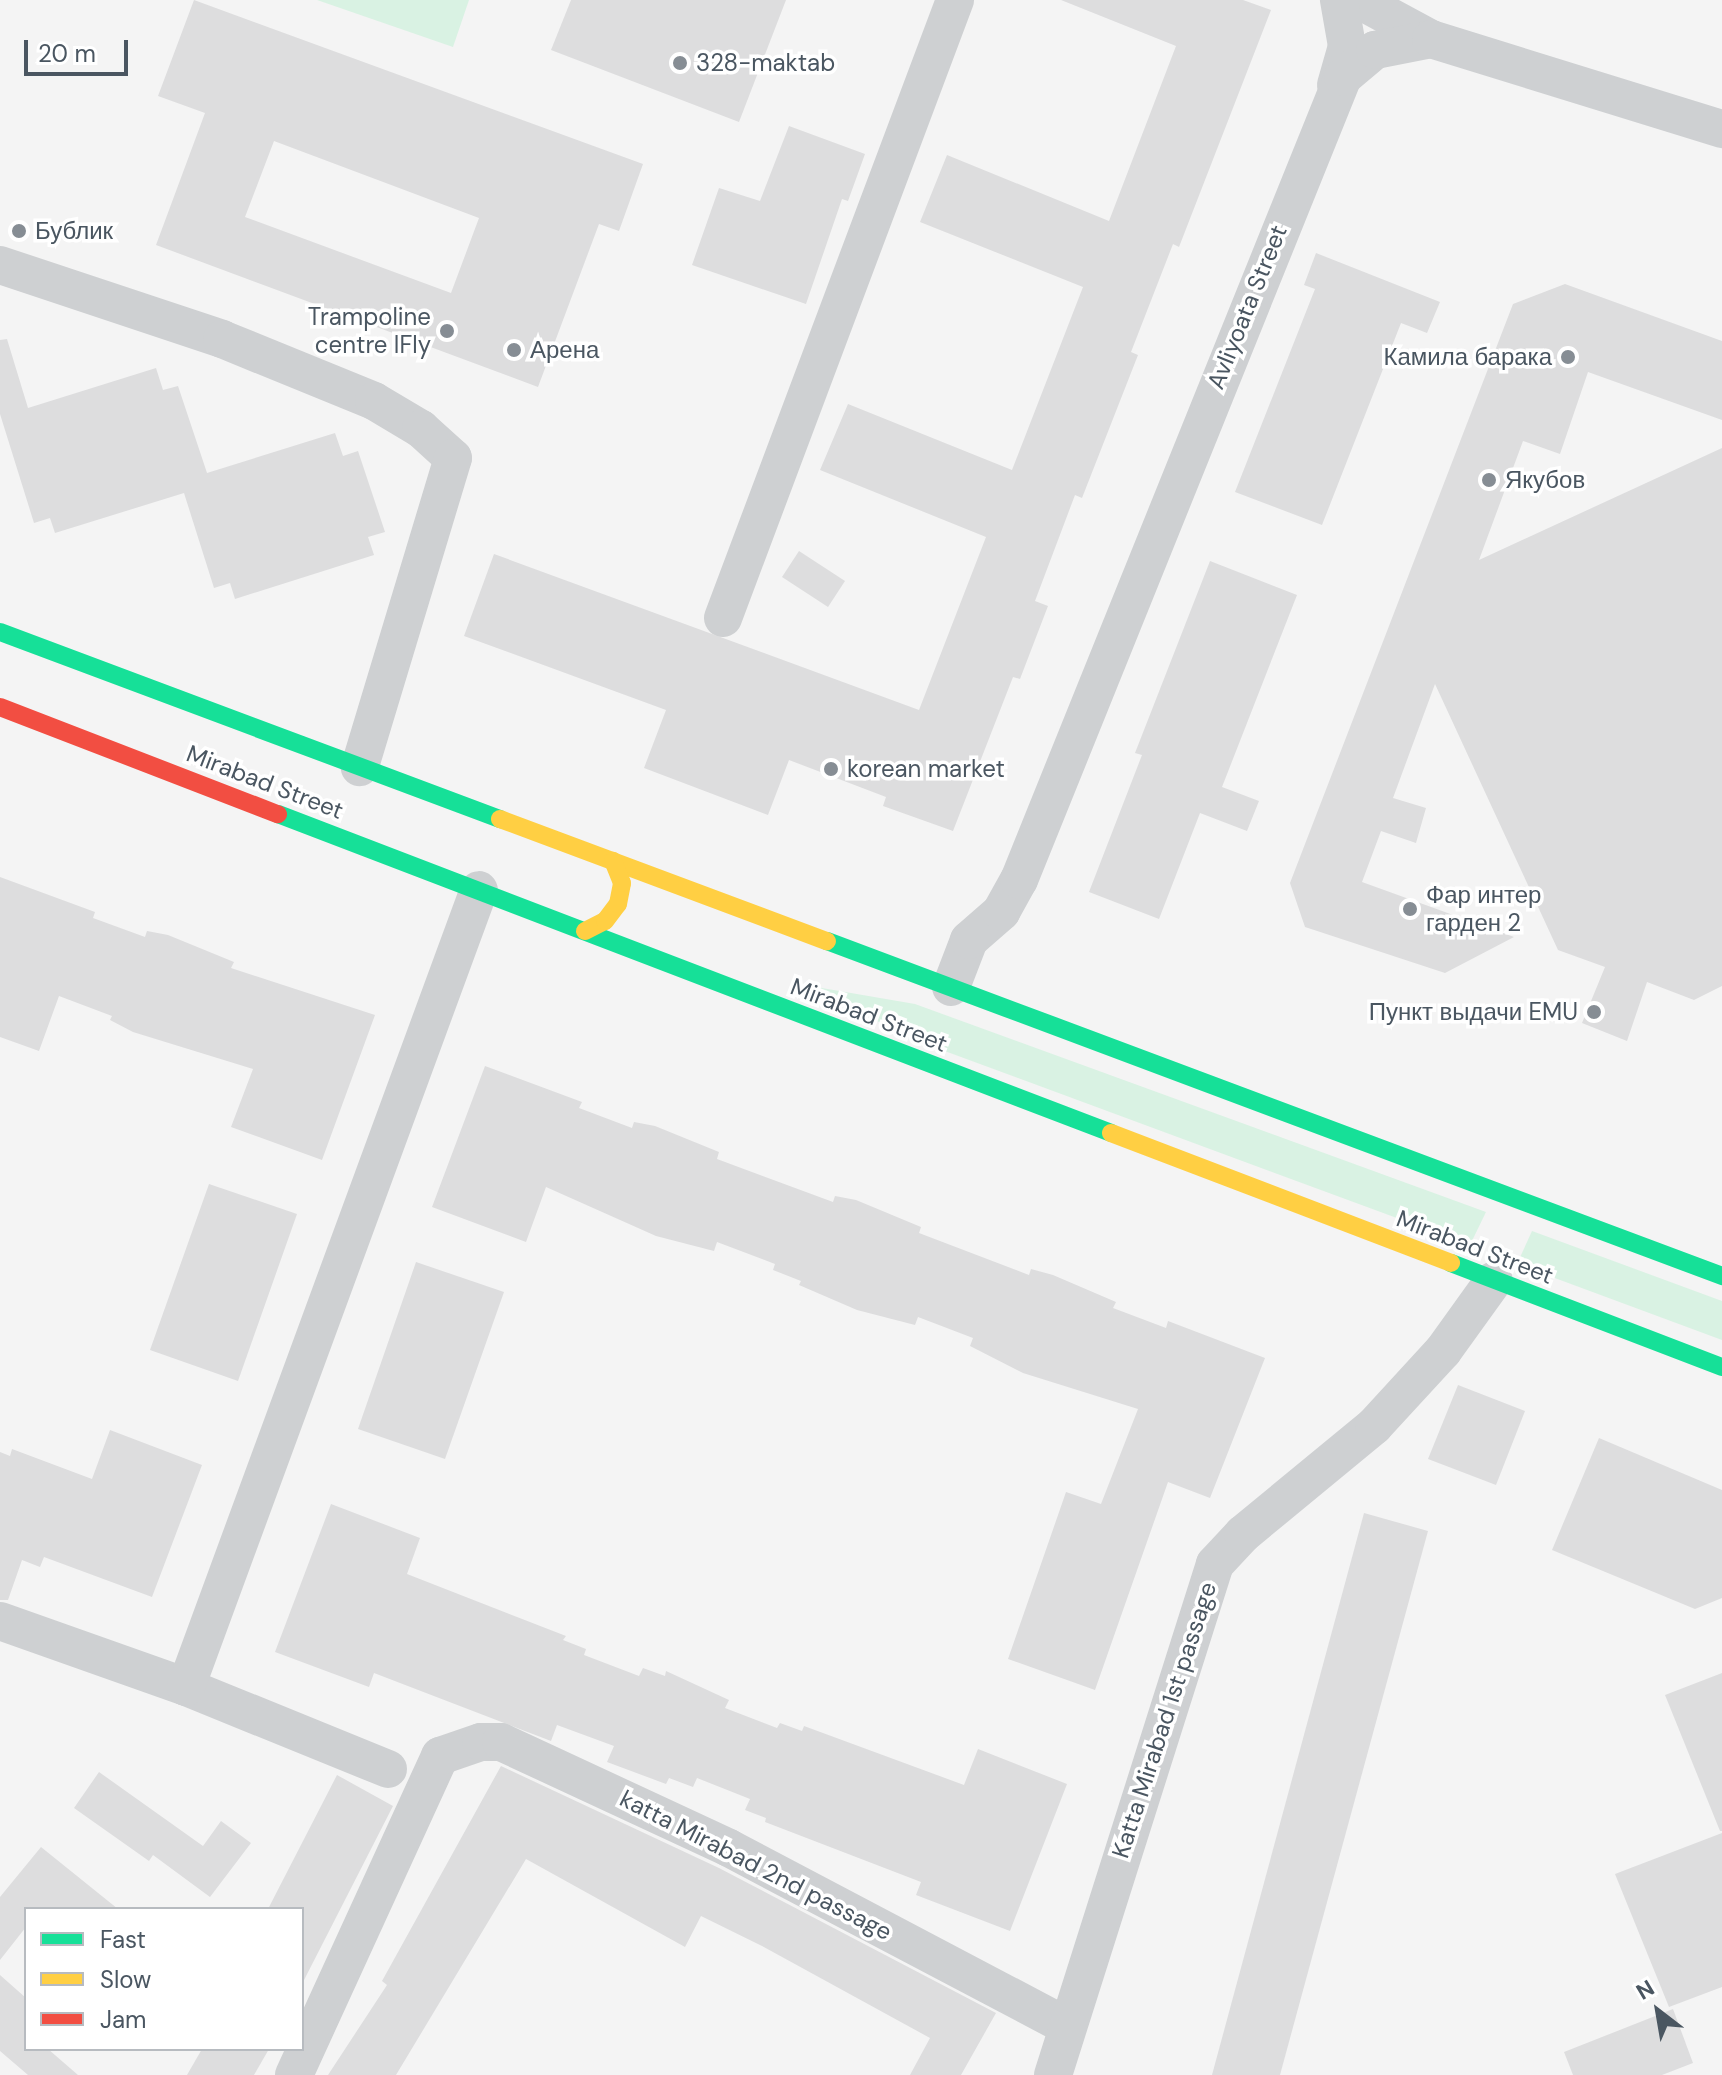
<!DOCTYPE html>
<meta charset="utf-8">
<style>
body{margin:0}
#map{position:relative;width:1722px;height:2075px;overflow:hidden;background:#f4f4f4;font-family:"DM Sans",sans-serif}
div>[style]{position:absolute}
.green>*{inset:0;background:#d9f2e3}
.building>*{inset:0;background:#ddddde}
.street>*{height:38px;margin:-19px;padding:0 19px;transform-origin:19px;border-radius:19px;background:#ced0d2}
.fast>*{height:18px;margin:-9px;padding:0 9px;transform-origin:9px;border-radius:9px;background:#16e098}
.slow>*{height:18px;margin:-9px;padding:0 9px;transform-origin:9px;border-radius:9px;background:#ffcf43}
.jam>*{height:18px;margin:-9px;padding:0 9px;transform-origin:9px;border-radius:9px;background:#f24e42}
.dots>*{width:22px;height:22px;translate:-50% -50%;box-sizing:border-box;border:4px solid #fff;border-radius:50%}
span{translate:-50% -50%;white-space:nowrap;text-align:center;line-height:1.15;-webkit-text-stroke:7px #fff;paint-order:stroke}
.poi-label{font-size:24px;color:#4a5661}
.left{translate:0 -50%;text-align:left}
.right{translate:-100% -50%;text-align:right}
.street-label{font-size:24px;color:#4a5661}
.legend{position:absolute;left:24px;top:1907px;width:280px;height:144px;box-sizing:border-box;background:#fff;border:2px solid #b7bbc0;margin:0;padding:10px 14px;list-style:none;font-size:24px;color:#4a5661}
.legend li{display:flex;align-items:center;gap:16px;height:40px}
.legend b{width:40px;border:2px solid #b7bbc0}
.north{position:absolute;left:1618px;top:1971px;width:80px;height:80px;-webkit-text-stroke:6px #fff;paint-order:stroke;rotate:329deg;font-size:22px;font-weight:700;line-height:32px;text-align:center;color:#4a5661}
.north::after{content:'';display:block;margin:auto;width:28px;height:36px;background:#4a5661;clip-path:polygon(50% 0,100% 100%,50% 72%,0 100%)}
.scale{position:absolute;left:24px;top:40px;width:104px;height:36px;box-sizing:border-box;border:4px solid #4a5661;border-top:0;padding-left:10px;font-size:24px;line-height:28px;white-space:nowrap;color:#4a5661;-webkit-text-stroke:6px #fff;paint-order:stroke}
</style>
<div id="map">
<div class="green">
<div style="clip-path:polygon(317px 0,469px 0,453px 47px)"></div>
<div style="clip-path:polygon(816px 987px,915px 1004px,1486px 1212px,1470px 1245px,904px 1036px)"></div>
<div style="clip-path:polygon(1532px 1231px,1722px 1301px,1722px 1340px,1517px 1264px)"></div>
</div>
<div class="building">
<div style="clip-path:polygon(evenodd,194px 0,643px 164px,619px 231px,599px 224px,538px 387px,156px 245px,205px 113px,158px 96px,194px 0,274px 141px,479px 218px,451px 293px,245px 217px,274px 141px)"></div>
<div style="clip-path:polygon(571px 0,786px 0,739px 122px,551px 50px)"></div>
<div style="clip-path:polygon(1061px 0,1243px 0,1271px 10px,1179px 247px,1173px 244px,1131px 352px,1138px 355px,1082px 498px,1075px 495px,1035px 601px,1048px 606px,1020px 679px,1013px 677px,953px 831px,883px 806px,886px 797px,789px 760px,768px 815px,644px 768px,666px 710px,464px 636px,494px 554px,919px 710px,986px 537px,820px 470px,848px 404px,1012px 470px,1083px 287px,920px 222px,947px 155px,1109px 221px,1176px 46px)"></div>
<div style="clip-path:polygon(789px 126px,865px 154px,848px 201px,842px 199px,806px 304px,692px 265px,719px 188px,760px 201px)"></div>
<div style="clip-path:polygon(1316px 253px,1440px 302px,1427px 333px,1401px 323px,1322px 525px,1235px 492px,1315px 289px,1304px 285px)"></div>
<div style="clip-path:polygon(1565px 284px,1722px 341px,1722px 420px,1588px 372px,1560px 454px,1523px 441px,1479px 560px,1722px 448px,1722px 986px,1694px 1000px,1647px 982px,1627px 1041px,1582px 1023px,1605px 967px,1558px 950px,1435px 684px,1393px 798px,1426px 808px,1416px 843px,1381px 831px,1362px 882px,1514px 937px,1445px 973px,1305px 927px,1290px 883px,1513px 304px)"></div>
<div style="clip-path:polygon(7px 339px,28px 408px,156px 368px,163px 390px,178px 386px,207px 473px,335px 433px,343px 456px,358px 451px,385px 532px,368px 537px,374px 555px,235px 599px,230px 583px,214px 588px,184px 493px,55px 533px,50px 518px,34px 523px,0 414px,0 340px)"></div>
<div style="clip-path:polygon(799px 551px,845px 581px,828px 607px,782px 577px)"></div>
<div style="clip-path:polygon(1210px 561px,1297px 595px,1222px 787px,1259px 801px,1247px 831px,1200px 813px,1159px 919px,1089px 892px,1142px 755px,1135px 753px)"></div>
<div style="clip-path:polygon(0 877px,95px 912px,93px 918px,145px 937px,147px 931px,168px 935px,234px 962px,231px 968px,375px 1015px,322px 1160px,231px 1127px,253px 1069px,133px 1032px,110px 1020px,112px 1016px,59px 996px,39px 1051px,0 1037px)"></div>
<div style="clip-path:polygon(485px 1066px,582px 1102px,579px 1108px,632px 1128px,634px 1122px,655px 1126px,719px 1152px,717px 1159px,833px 1202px,835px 1196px,856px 1200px,921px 1227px,919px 1233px,1029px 1275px,1031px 1269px,1053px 1275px,1116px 1302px,1113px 1308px,1166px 1328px,1168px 1321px,1265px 1358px,1210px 1498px,1168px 1482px,1095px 1690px,1008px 1659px,1066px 1492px,1101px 1504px,1138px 1409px,1023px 1373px,970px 1346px,973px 1338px,918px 1317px,915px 1325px,857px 1310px,799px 1285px,801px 1281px,773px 1270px,775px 1264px,717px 1242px,714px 1251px,656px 1236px,546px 1187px,526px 1242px,432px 1207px)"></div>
<div style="clip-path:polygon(209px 1184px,297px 1214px,238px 1381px,150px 1350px)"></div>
<div style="clip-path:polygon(416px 1262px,504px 1292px,445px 1459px,358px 1429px)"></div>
<div style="clip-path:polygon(1458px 1385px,1525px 1411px,1496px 1485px,1428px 1459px)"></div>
<div style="clip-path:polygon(110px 1430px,202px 1465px,152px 1597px,44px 1557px,40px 1567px,22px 1560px,8px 1600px,0 1600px,0 1452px,10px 1456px,12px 1449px,92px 1479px)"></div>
<div style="clip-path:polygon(1599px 1438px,1722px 1490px,1722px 1598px,1695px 1609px,1552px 1550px)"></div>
<div style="clip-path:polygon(331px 1504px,420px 1538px,407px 1574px,566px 1636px,563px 1640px,586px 1649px,584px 1655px,639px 1676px,643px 1668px,665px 1676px,666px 1671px,729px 1700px,725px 1708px,777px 1728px,780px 1723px,802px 1731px,804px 1726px,964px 1785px,978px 1749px,1067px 1784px,1010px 1931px,916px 1895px,921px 1882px,765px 1822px,766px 1818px,745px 1810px,750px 1799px,697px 1778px,693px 1787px,669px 1778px,666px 1784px,607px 1762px,614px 1746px,557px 1725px,551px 1741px,374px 1673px,369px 1687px,275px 1652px)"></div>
<div style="clip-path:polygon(1364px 1513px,1428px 1531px,1280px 2075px,1212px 2075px)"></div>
<div style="clip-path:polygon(1722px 1673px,1722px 1831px,1720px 1831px,1665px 1695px)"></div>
<div style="clip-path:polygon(501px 1766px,719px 1868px,996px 2013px,961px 2075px,910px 2075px,930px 2038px,762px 1946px,701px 1916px,685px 1947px,526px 1859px,396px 2075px,328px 2075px,387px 1985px,382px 1981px)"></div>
<div style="clip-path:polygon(99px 1772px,203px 1846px,221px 1821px,251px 1843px,210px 1897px,153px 1855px,149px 1861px,74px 1808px)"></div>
<div style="clip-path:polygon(337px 1775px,393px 1806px,302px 1984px,302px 1909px,268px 1909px)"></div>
<div style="clip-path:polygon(1722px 1833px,1722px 1987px,1669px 2007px,1615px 1874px)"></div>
<div style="clip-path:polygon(41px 1847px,118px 1909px,26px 1909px,26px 1927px,0 1960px,0 1897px)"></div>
<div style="clip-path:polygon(0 1975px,26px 1998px,26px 2049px,48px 2049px,78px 2075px,28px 2075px,0 2051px)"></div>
<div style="clip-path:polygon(1673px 2009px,1693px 2063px,1662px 2075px,1573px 2075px,1564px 2052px)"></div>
<div style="clip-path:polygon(202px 2049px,269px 2049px,254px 2075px,187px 2075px)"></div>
</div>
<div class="street">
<div style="left:1359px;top:0;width:82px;rotate:28.4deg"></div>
<div style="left:1336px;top:85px;width:41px;rotate:-74.2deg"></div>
<div style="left:1347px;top:46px;width:47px;rotate:-99.9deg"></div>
<div style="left:0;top:265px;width:234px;rotate:18.4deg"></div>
<div style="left:222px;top:339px;width:164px;rotate:22.2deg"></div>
<div style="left:374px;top:401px;width:55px;rotate:30.8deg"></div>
<div style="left:421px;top:429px;width:43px;rotate:42.2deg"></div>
<div style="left:453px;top:458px;width:323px;rotate:106.8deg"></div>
<div style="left:723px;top:618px;width:660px;rotate:-69.42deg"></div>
<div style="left:951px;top:987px;width:50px;rotate:-69deg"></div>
<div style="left:969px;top:940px;width:43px;rotate:-41.2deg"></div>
<div style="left:1001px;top:912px;width:37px;rotate:-61deg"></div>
<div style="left:1019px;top:880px;width:866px;rotate:-68.03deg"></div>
<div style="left:1343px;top:77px;width:42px;rotate:-40.2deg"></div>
<div style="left:1375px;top:50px;width:57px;rotate:-11.1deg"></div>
<div style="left:1431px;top:39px;width:305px;rotate:17.2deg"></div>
<div style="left:0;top:1621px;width:197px;rotate:19.5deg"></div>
<div style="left:388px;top:1769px;width:218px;rotate:-157.9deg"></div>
<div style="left:186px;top:1687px;width:849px;rotate:-69.82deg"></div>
<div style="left:294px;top:2075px;width:351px;rotate:-65.4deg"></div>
<div style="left:440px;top:1756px;width:43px;rotate:-18.9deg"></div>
<div style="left:481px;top:1742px;width:20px"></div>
<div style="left:501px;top:1742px;width:251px;rotate:24.9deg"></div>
<div style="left:729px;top:1848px;width:380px;rotate:27.8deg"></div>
<div style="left:1053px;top:2075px;width:536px;rotate:-72.41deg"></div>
<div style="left:1215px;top:1564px;width:41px;rotate:-47deg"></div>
<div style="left:1243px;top:1534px;width:170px;rotate:-39.5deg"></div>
<div style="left:1374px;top:1426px;width:102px;rotate:-47.4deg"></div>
<div style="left:1443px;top:1351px;width:87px;rotate:-54.3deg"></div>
</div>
<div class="fast">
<div style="left:0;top:632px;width:534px;rotate:20.51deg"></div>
<div style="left:278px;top:814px;width:892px;rotate:20.95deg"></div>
<div style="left:827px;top:941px;width:956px;rotate:20.52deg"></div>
<div style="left:1451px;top:1263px;width:290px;rotate:21deg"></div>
</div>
<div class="slow">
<div style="left:500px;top:819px;width:349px;rotate:20.5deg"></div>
<div style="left:585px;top:931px;width:22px;rotate:-27deg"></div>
<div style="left:605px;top:921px;width:21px;rotate:-53deg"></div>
<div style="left:618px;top:904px;width:21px;rotate:-79deg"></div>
<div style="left:622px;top:883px;width:24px;rotate:-112deg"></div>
<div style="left:1111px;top:1133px;width:364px;rotate:20.9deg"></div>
</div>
<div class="jam">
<div style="left:0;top:707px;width:298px;rotate:21.1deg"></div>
</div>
<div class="dots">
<div style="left:680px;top:63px;background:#868d94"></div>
<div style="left:19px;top:231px;background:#868d94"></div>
<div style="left:447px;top:331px;background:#868d94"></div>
<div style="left:514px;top:350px;background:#868d94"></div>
<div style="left:1568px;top:357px;background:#868d94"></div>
<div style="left:1489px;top:480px;background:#868d94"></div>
<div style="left:831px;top:769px;background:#868d94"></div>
<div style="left:1410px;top:909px;background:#868d94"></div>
<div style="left:1594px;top:1012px;background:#868d94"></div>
</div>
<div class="poi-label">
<span class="left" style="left:696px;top:63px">328-maktab</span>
<span class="left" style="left:35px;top:231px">Бублик</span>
<span class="right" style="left:431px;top:331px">Trampoline<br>centre IFly</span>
<span class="left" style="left:530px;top:350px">Арена</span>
<span class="right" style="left:1552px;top:357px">Камила барака</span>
<span class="left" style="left:1505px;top:480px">Якубов</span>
<span class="left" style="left:847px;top:769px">korean market</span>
<span class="left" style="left:1426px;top:909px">Фар интер<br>гарден 2</span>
<span class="right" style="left:1578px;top:1012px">Пункт выдачи EMU</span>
</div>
<div class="street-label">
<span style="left:1247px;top:307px;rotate:-68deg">Avliyoata Street</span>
<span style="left:265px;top:782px;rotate:21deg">Mirabad Street</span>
<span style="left:869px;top:1015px;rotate:21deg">Mirabad Street</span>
<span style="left:1475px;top:1247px;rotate:21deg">Mirabad Street</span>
<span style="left:1164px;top:1720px;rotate:-72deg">Katta Mirabad 1st passage</span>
<span style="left:756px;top:1865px;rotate:27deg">katta Mirabad 2nd passage</span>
</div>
<ul class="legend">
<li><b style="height:10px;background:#16e098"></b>Fast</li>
<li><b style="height:10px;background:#ffcf43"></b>Slow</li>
<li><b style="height:10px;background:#f24e42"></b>Jam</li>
</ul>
<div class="north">N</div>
<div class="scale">20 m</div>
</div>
